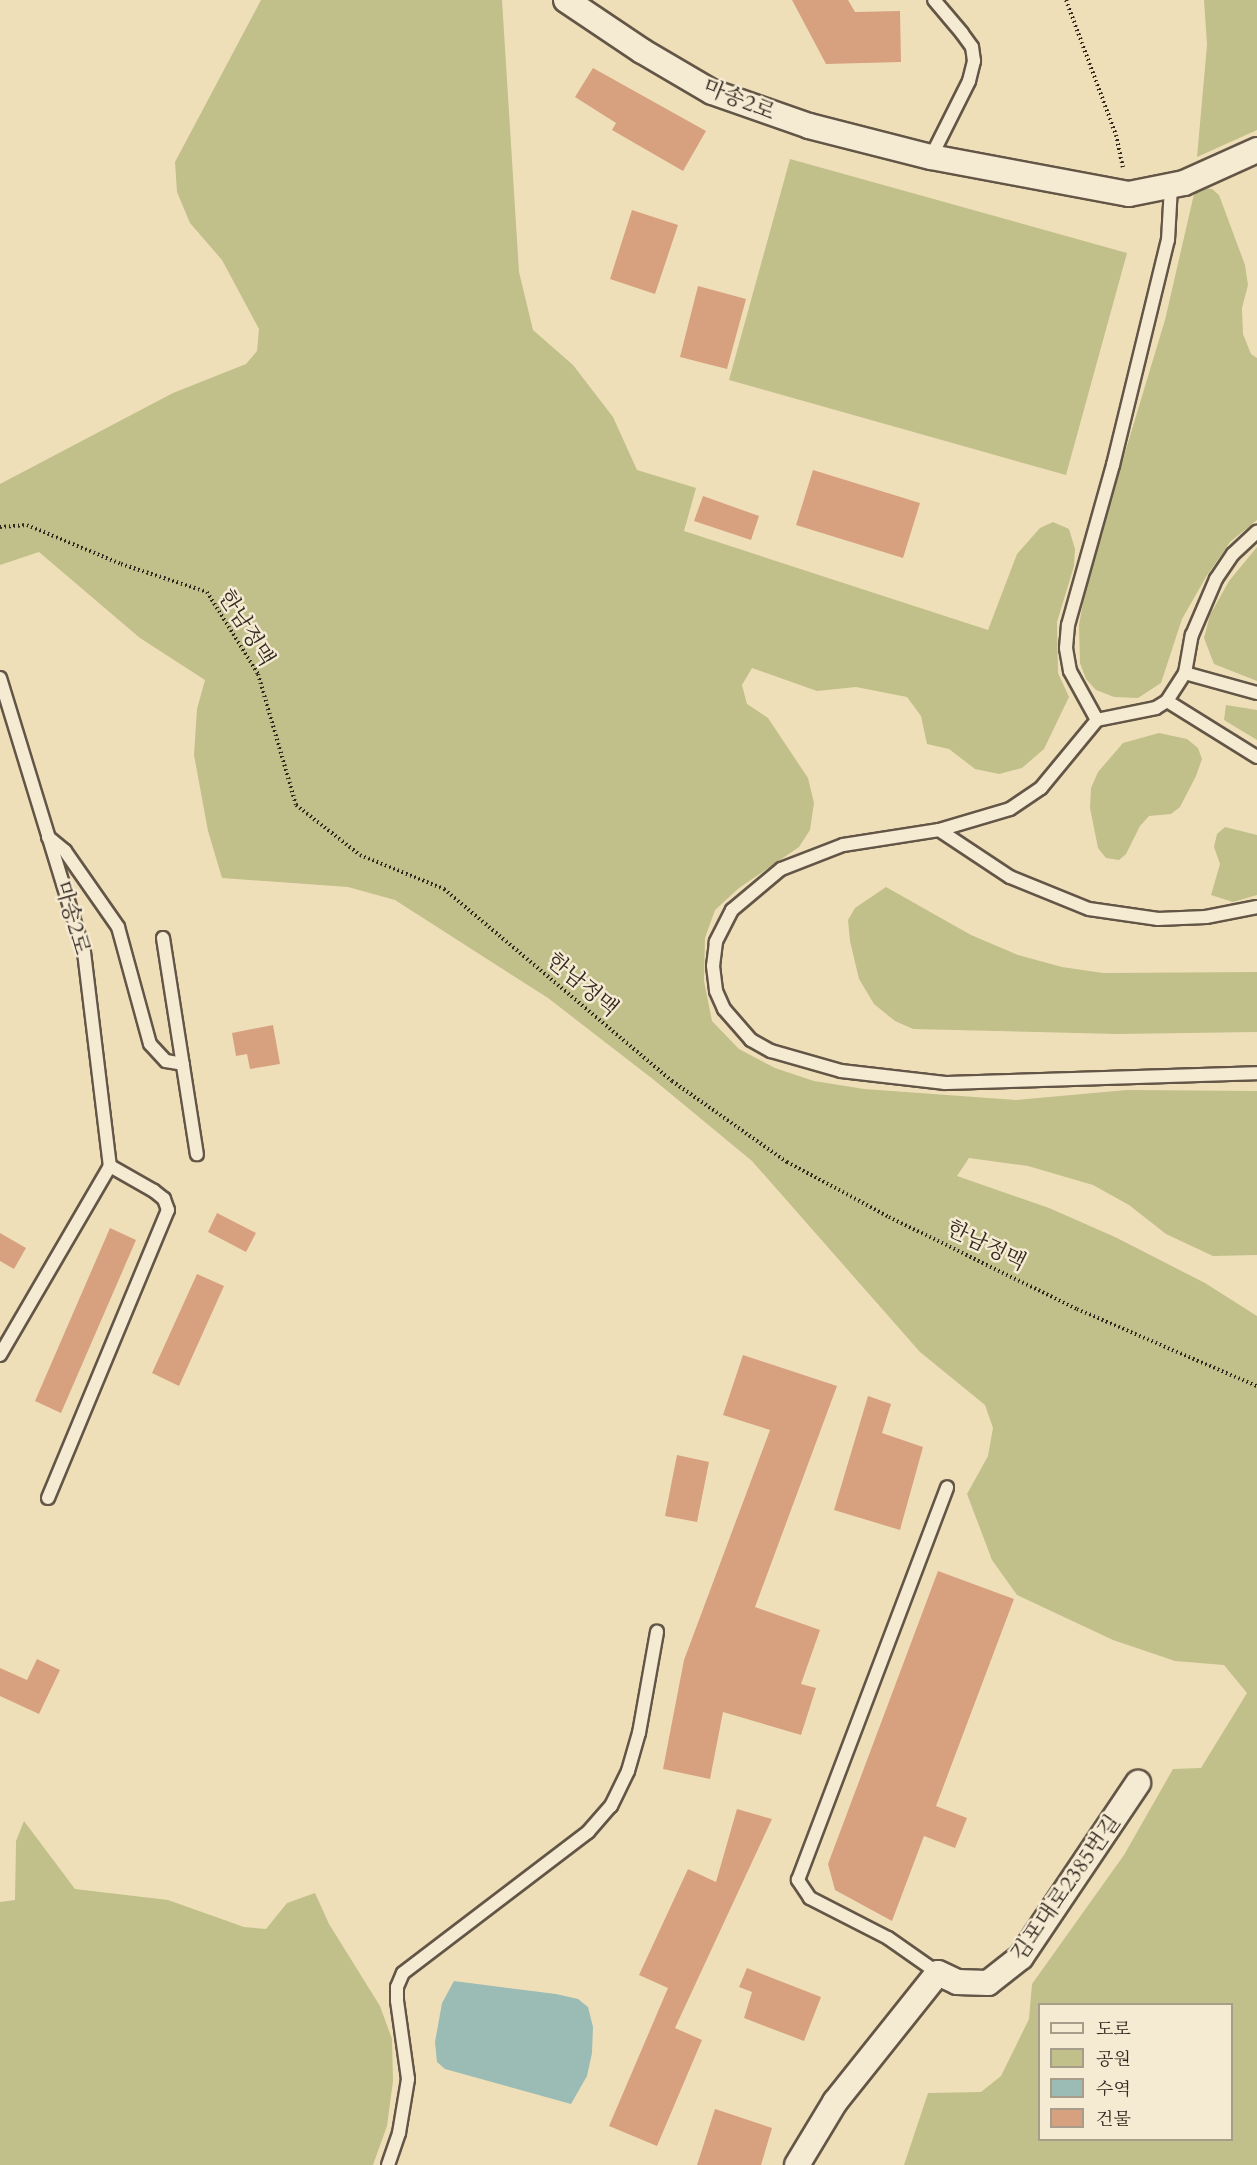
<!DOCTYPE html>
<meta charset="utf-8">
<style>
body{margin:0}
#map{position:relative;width:1257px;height:2165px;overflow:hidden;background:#efdfb9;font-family:Cardo,"Noto Serif KR",serif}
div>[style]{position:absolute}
.green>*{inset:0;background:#c1bf8a}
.water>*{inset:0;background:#9abcb4}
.building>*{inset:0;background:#d7a180}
.path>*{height:4px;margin-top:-2px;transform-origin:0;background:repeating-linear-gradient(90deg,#342921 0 1.5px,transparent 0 4.5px)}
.roads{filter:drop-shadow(2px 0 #635647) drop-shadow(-2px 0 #635647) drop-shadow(0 2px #635647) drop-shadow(0 -2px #635647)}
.service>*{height:12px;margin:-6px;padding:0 6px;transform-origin:6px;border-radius:6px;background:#f5ead2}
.minor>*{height:24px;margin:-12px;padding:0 12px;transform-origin:12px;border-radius:12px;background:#f5ead2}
span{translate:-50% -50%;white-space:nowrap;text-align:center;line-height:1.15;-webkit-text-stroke:5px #f5ead2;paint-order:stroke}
.street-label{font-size:22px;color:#342921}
.legend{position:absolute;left:1038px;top:2003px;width:195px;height:138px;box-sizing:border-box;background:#f5ead2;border:2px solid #a89d8b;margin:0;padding:8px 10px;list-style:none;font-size:18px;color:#342921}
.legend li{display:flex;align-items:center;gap:12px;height:30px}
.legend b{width:30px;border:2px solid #a89d8b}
</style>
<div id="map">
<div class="green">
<div style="clip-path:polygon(evenodd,261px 0,502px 0,519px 272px,533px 330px,573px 365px,613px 417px,637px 470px,696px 488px,684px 531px,988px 630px,1017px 554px,1040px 528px,1053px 522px,1069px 529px,1075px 549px,1074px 566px,1057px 622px,1058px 673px,1069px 697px,1044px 749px,1022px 768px,999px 774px,975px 769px,949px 749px,927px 744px,921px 716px,907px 697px,856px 687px,817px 691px,752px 668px,742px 685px,747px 704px,768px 718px,808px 778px,814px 803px,810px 830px,799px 847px,739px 888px,715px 910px,705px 938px,704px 981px,712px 1021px,739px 1049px,775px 1068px,814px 1081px,864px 1089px,1016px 1100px,1127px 1090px,1257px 1091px,1257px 1255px,1213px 1256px,1166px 1234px,1129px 1205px,1093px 1185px,1028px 1166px,969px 1158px,957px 1176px,1049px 1208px,1115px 1237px,1205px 1283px,1257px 1316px,1257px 2165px,904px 2165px,928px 2093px,981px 2092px,1001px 2076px,1029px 2019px,1032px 1984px,1124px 1855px,1173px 1769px,1201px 1768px,1247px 1693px,1224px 1665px,1175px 1661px,1113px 1640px,1017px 1595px,992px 1560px,967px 1494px,988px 1456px,993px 1428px,985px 1405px,920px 1352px,752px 1161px,654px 1080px,548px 998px,395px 900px,348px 887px,222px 878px,208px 831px,194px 755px,197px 709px,205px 680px,140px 638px,39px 552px,0 565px,0 484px,173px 393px,246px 364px,257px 351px,259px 329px,222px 260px,190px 223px,177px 192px,175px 162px,261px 0,1040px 2004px,1232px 2004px,1232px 2140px,1040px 2140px,1040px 2004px)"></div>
<div style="clip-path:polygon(1204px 0,1257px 0,1257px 130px,1197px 157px,1207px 45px)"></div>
<div style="clip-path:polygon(790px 159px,1127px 253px,1066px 475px,729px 380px)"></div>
<div style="clip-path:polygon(1203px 188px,1212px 189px,1219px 195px,1245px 265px,1248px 285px,1242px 308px,1243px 334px,1251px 354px,1257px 358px,1257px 520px,1230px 542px,1206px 577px,1182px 619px,1161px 683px,1138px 698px,1114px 697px,1096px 690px,1086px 679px,1080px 663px,1079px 625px,1088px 575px,1165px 320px,1194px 194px)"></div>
<div style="clip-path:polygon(1257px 547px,1257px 681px,1214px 664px,1204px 638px,1210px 615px,1229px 581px)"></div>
<div style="clip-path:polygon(1226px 705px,1257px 710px,1257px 740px,1224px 720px)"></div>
<div style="clip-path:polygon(1159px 733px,1187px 739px,1198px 748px,1202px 759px,1196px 776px,1180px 807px,1171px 814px,1149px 816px,1140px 826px,1126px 854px,1119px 860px,1106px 858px,1098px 848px,1090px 808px,1091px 788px,1098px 772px,1123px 743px)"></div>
<div style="clip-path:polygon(1225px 827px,1257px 835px,1257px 895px,1233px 902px,1211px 895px,1220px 864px,1214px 847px,1217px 834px)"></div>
<div style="clip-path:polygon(886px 887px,971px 935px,1018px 955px,1062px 967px,1103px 973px,1257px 972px,1257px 1032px,1118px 1034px,913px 1029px,895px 1021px,874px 1004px,859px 979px,850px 941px,848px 920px,855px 908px)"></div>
<div style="clip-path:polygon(24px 1821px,75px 1889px,168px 1900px,244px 1927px,266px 1929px,287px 1903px,315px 1893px,329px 1924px,380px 2006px,392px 2039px,393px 2081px,387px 2126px,373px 2165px,0 2165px,0 1902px,15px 1900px,16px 1841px)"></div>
</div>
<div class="water">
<div style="clip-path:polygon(454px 1981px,556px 1994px,578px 1999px,588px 2007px,593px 2027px,592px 2053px,587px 2076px,571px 2104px,445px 2069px,437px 2062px,435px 2042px,442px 2003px)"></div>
</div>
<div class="building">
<div style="clip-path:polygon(792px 0,848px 0,855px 12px,900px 11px,901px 62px,826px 64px)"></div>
<div style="clip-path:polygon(593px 68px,706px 131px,683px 171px,612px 130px,616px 123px,575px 97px)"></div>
<div style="clip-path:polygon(632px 210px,678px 225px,655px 294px,610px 279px)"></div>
<div style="clip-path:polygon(698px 286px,746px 299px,727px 369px,680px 357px)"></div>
<div style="clip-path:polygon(813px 470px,920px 503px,903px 558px,796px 525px)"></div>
<div style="clip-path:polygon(703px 496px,759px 516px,751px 540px,694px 521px)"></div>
<div style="clip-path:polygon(273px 1025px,280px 1064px,250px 1069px,247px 1054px,236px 1056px,232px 1033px)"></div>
<div style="clip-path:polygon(217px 1213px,256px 1233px,246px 1252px,208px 1232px)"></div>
<div style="clip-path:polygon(110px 1228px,136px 1240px,61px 1413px,35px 1401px)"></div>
<div style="clip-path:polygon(0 1233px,26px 1248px,14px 1269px,0 1261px)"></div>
<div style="clip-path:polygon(197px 1274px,224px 1286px,179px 1386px,152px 1373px)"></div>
<div style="clip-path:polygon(743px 1355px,837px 1386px,755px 1607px,820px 1630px,801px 1684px,816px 1688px,801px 1735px,723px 1712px,710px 1779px,663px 1769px,684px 1660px,770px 1430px,723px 1415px)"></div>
<div style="clip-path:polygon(868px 1396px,891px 1404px,882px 1433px,923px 1447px,900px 1530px,834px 1510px)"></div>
<div style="clip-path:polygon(677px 1455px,709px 1462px,697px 1522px,665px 1516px)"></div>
<div style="clip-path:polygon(938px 1571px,1014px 1599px,936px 1806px,967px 1818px,955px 1848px,924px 1836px,892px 1921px,835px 1890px,828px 1864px)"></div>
<div style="clip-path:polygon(37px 1659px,60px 1670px,39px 1714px,0 1696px,0 1668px,27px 1680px)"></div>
<div style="clip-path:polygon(737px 1809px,772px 1819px,675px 2028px,702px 2040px,657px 2146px,609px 2126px,668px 1988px,639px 1975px,688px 1869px,716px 1882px)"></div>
<div style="clip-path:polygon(747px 1968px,821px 1997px,804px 2041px,744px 2018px,752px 1992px,739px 1987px)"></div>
<div style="clip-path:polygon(715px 2109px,772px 2128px,761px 2165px,697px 2165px)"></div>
</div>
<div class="path">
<div style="left:1066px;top:0;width:144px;rotate:69.7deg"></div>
<div style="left:1116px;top:135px;width:33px;rotate:78deg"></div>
<div style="left:0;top:527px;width:27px;rotate:-4deg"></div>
<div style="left:27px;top:525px;width:102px;rotate:22.5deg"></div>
<div style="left:121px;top:564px;width:90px;rotate:18deg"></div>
<div style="left:207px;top:592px;width:97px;rotate:58.1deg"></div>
<div style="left:258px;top:674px;width:136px;rotate:73.8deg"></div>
<div style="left:296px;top:805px;width:81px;rotate:38deg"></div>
<div style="left:360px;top:855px;width:91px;rotate:22deg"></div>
<div style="left:444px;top:889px;width:298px;rotate:40.1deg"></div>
<div style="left:672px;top:1081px;width:141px;rotate:35.2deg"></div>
<div style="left:787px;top:1162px;width:116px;rotate:28.3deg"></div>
<div style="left:889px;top:1217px;width:209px;rotate:26.1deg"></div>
<div style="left:1077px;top:1309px;width:196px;rotate:23.2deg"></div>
</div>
<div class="roads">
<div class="service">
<div style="left:931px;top:157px;width:85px;rotate:-63.4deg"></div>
<div style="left:969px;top:81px;width:21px;rotate:-76deg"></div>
<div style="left:974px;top:61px;width:14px;rotate:-98deg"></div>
<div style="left:972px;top:47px;width:17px;rotate:-126deg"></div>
<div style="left:962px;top:33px;width:43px;rotate:-130.3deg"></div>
<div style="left:1185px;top:673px;width:39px;rotate:-80deg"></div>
<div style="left:1192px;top:635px;width:61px;rotate:-66.8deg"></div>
<div style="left:1216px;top:579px;width:30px;rotate:-56deg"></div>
<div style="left:1233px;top:554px;width:33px;rotate:-43deg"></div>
<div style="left:0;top:678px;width:287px;rotate:73deg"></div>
<div style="left:84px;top:952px;width:216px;rotate:83.1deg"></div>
<div style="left:1257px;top:693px;width:75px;rotate:-164.5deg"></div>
<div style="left:1185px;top:673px;width:33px;rotate:123deg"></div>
<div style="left:1167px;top:701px;width:13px;rotate:148deg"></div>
<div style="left:1156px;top:708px;width:60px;rotate:168.5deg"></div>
<div style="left:1097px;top:720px;width:88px;rotate:129.5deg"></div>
<div style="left:1041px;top:788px;width:37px;rotate:146deg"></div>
<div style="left:1010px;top:809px;width:74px;rotate:163.5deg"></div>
<div style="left:939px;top:830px;width:97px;rotate:171.1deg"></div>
<div style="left:843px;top:845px;width:66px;rotate:158.8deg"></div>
<div style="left:781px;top:869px;width:64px;rotate:140.1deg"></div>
<div style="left:732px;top:910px;width:36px;rotate:117deg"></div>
<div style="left:716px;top:942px;width:24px;rotate:97deg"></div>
<div style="left:713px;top:966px;width:25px;rotate:83deg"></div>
<div style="left:716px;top:991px;width:20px;rotate:66deg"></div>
<div style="left:724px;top:1009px;width:41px;rotate:48.9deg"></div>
<div style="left:751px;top:1040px;width:23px;rotate:29deg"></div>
<div style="left:771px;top:1051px;width:73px;rotate:15.9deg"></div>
<div style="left:841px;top:1071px;width:105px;rotate:6.6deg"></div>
<div style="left:945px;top:1083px;width:312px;rotate:-1.8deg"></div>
<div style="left:1167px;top:701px;width:106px;rotate:31.9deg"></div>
<div style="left:1097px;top:720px;width:56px;rotate:-118.9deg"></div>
<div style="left:1070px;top:671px;width:23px;rotate:-100deg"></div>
<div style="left:1066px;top:648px;width:23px;rotate:-85deg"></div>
<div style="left:1068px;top:625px;width:166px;rotate:-74.3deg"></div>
<div style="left:1113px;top:465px;width:232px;rotate:-76.3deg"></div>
<div style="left:1168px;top:240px;width:54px;rotate:-86.8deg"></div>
<div style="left:939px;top:830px;width:85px;rotate:33.5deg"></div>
<div style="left:1010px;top:877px;width:85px;rotate:22.1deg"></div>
<div style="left:1089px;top:909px;width:70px;rotate:8.2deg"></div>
<div style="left:1158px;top:919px;width:48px;rotate:-2.4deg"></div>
<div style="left:1206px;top:917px;width:52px;rotate:-11.1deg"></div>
<div style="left:48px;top:837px;width:22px;rotate:39deg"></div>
<div style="left:65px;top:851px;width:93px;rotate:55.1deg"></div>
<div style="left:118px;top:927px;width:121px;rotate:74.7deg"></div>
<div style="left:150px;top:1044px;width:23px;rotate:47deg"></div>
<div style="left:166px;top:1061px;width:17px;rotate:10deg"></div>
<div style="left:163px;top:938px;width:219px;rotate:81.1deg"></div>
<div style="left:0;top:1355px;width:219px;rotate:-59.8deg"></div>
<div style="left:48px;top:1498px;width:312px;rotate:-67.4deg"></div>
<div style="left:168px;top:1210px;width:12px;rotate:-110deg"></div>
<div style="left:164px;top:1199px;width:13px;rotate:-141deg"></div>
<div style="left:154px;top:1191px;width:51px;rotate:-150.4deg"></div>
<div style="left:938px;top:1973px;width:61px;rotate:-145deg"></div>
<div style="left:888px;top:1938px;width:88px;rotate:-152.9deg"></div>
<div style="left:810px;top:1898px;width:22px;rotate:-124deg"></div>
<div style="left:798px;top:1880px;width:420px;rotate:-69.2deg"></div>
<div style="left:388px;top:2165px;width:34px;rotate:-71deg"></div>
<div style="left:399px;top:2133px;width:55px;rotate:-80.5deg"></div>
<div style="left:408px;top:2079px;width:79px;rotate:-98deg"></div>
<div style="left:397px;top:2001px;width:14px;rotate:-90deg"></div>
<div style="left:397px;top:1987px;width:15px;rotate:-67deg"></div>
<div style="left:403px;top:1973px;width:233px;rotate:-37.3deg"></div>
<div style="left:588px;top:1832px;width:35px;rotate:-49deg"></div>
<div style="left:611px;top:1806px;width:39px;rotate:-64deg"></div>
<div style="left:628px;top:1771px;width:40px;rotate:-74deg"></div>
<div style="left:639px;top:1733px;width:103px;rotate:-79.9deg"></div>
</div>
<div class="minor">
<div style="left:566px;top:0;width:92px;rotate:33.9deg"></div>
<div style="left:642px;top:51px;width:81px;rotate:30.4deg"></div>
<div style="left:712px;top:92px;width:103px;rotate:19.3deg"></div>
<div style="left:809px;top:126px;width:126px;rotate:14.3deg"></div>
<div style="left:931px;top:157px;width:201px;rotate:10.6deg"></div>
<div style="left:1129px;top:194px;width:56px;rotate:-11.3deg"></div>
<div style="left:1184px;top:183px;width:80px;rotate:-24.3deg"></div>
<div style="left:797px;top:2165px;width:74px;rotate:-58.9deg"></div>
<div style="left:835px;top:2102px;width:165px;rotate:-51.4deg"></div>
<div style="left:938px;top:1973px;width:21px;rotate:25deg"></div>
<div style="left:957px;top:1982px;width:31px;rotate:2deg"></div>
<div style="left:988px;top:1983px;width:42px;rotate:-38.2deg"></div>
<div style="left:1021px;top:1957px;width:210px;rotate:-56.1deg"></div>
</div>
</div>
<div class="street-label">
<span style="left:739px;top:100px;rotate:22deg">마송2로</span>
<span style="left:246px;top:628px;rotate:58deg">한남정맥</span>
<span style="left:72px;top:918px;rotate:74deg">마송2로</span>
<span style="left:582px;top:985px;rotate:40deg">한남정맥</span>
<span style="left:986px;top:1246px;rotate:26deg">한남정맥</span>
<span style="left:1066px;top:1888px;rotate:-55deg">김포대로2385번길</span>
</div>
<ul class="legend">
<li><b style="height:8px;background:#f5ead2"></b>도로</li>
<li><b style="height:16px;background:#c1bf8a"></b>공원</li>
<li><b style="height:16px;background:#9abcb4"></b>수역</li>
<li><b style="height:16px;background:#d7a180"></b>건물</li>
</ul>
</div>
